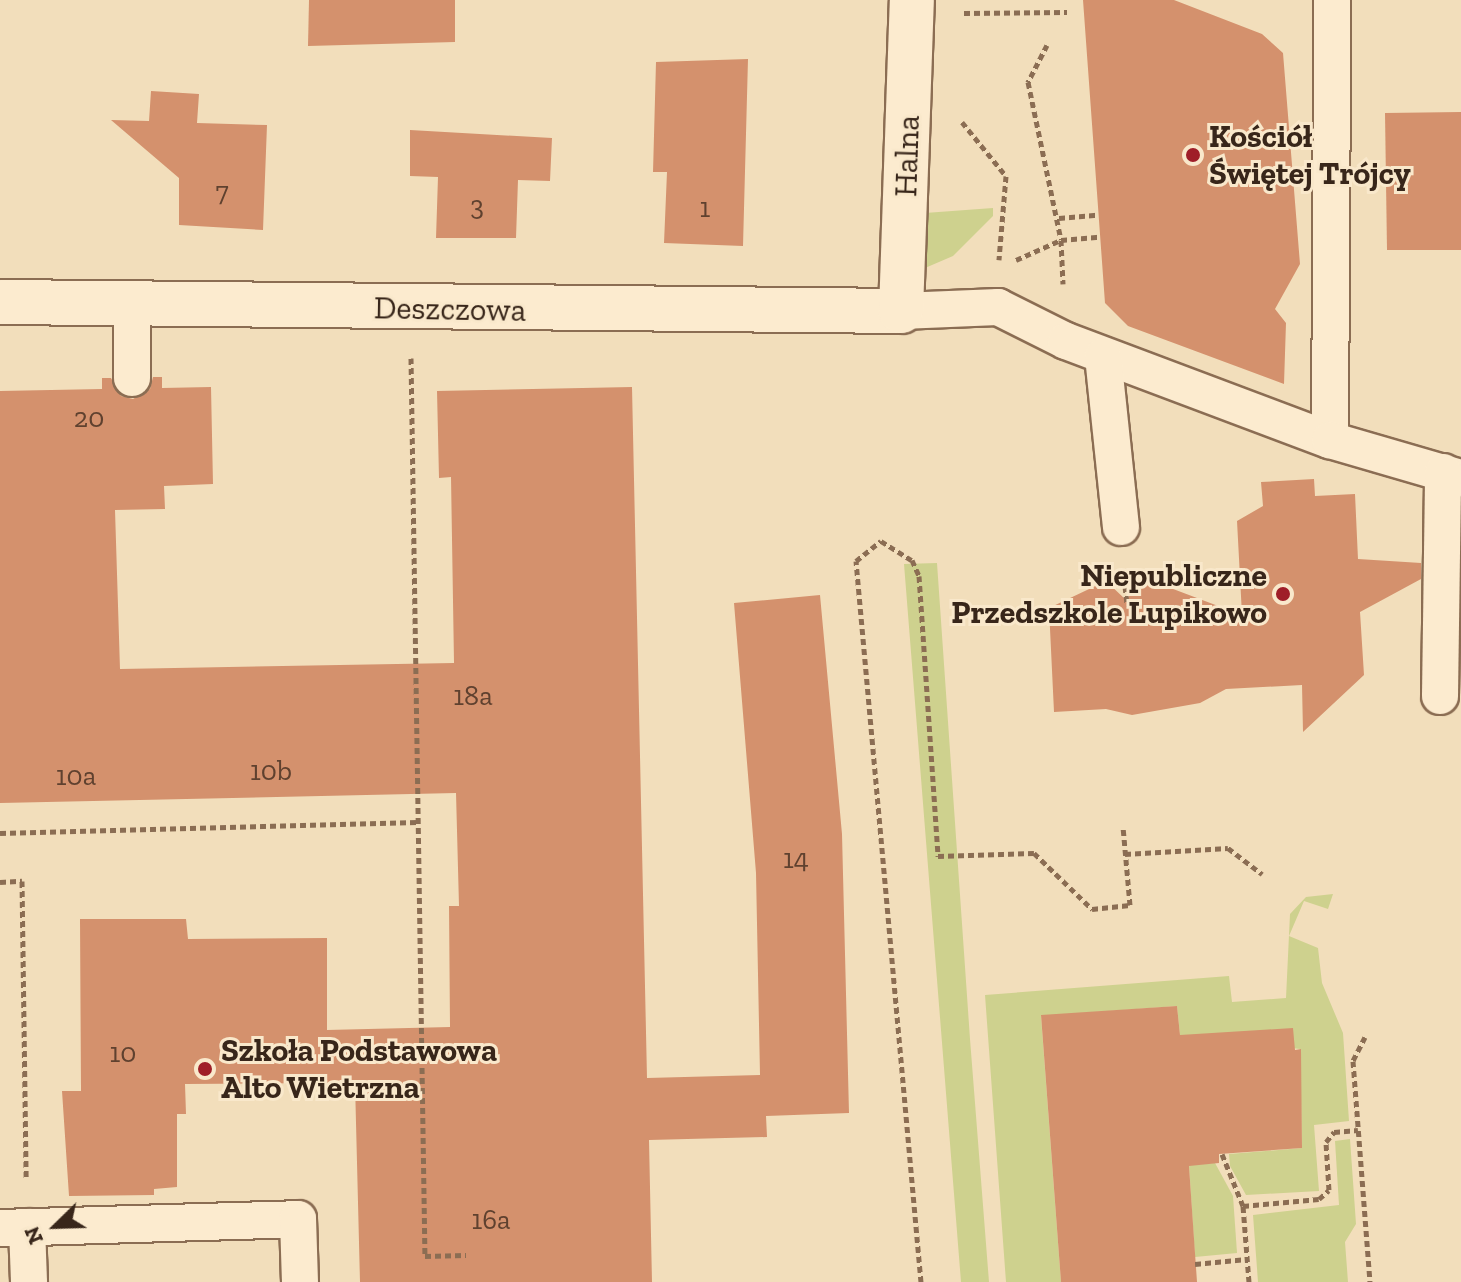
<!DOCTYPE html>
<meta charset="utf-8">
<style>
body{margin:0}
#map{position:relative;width:1461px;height:1282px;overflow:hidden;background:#f2debb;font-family:"Zilla Slab",serif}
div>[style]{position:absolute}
.green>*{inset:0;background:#ced18e}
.building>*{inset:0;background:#d4916d}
.path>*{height:5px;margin-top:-2.5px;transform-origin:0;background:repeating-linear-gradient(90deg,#8b6d53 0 6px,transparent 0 10px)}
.roads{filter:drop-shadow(2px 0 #8b6d53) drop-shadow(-2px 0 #8b6d53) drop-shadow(0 2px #8b6d53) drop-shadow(0 -2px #8b6d53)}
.service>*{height:36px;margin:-18px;padding:0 18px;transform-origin:18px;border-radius:18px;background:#fcebcf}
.minor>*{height:44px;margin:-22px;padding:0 22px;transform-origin:22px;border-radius:22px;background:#fcebcf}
.dots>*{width:22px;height:22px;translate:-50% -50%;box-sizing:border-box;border:4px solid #f9e8cb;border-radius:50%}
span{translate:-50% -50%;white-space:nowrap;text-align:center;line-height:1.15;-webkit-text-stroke:6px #f9e8cb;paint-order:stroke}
.number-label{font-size:28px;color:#5f412f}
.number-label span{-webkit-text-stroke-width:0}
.poi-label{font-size:32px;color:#38261a;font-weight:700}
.left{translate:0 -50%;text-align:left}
.right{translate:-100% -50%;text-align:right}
.street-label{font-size:32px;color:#38261a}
.north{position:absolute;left:16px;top:1186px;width:80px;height:80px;-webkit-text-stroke:6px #f9e8cb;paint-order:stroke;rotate:247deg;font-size:22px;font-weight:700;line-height:32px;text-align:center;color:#38261a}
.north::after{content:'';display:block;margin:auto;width:28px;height:36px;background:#38261a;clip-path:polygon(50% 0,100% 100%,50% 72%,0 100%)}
</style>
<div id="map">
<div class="green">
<div style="clip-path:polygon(993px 208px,993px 216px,953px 256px,925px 268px,925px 213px)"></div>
<div style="clip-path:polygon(937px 563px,970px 1039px,989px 1282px,961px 1282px,904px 564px)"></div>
<div style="clip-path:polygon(1333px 894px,1328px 909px,1304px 901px,1289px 936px,1318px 948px,1322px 983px,1343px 1033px,1349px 1121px,1314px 1125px,1319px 1191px,1246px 1195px,1230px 1166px,1229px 1154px,1302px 1148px,1300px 1049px,1180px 1035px,1177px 1006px,1041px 1016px,1061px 1282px,1006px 1282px,985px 995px,1229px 976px,1232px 1002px,1286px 998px,1290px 914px,1306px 897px)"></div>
<div style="clip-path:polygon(1350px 1139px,1356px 1224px,1345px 1242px,1348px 1282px,1258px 1282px,1253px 1215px,1339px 1205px,1335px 1141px)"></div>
<div style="clip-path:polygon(1215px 1163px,1233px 1196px,1237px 1253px,1195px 1257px,1189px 1165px)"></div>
</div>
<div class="building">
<div style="clip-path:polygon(309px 0,455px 0,455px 42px,308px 46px)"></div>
<div style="clip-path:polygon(1083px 0,1174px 0,1262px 34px,1283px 53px,1300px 264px,1275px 309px,1286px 323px,1284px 384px,1128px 326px,1105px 303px)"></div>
<div style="clip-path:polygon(748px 59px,743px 246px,664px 243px,667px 172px,653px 172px,656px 62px)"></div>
<div style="clip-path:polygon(151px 91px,199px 94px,197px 123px,267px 125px,263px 230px,179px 225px,179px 178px,111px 120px,149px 121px)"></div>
<div style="clip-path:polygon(1461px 112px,1461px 250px,1387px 250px,1385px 113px)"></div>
<div style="clip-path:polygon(410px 130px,552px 138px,550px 181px,518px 180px,516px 238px,436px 238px,438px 177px,410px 176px)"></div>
<div style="clip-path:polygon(153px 377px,162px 377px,162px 388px,211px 387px,213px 484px,164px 486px,165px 509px,115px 510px,120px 669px,454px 663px,451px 477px,439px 478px,437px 391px,632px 387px,647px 1078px,760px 1075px,756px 873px,734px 603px,820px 595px,842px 834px,849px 1113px,766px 1116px,767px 1137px,649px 1140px,652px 1282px,360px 1282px,355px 1083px,185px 1084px,186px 1114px,177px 1114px,177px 1187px,154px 1189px,154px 1195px,69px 1196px,62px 1091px,81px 1091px,80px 919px,186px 919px,188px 939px,327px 938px,327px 1030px,450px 1027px,449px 906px,459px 906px,456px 793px,0 803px,0 391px,102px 389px,102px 378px,111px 378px,121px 396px,133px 399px,150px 389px)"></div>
<div style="clip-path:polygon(1314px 479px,1315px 496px,1355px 494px,1358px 559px,1421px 563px,1421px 579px,1360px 612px,1364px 675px,1303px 732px,1302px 685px,1226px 689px,1200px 703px,1132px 715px,1106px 709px,1054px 712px,1049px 608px,1106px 581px,1126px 600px,1144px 578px,1242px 615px,1237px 521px,1263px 506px,1261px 482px)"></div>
<div style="clip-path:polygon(1177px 1006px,1180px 1035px,1293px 1028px,1295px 1050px,1301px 1049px,1302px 1148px,1219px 1154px,1219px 1163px,1189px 1166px,1197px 1282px,1061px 1282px,1041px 1015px)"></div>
</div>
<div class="path">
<div style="left:964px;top:13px;width:103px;rotate:-0.6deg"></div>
<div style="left:1047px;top:45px;width:42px;rotate:117.2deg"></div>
<div style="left:1028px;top:82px;width:161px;rotate:78.2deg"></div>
<div style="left:1061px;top:240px;width:38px;rotate:-5deg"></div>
<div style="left:962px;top:122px;width:70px;rotate:50.8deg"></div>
<div style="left:1006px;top:176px;width:84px;rotate:94.8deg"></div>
<div style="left:1059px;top:218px;width:38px;rotate:-5deg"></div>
<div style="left:1016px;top:260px;width:49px;rotate:-24deg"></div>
<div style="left:1061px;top:240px;width:44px;rotate:87.4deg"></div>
<div style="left:411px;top:358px;width:898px;rotate:89.11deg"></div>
<div style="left:425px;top:1256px;width:41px;rotate:-1.4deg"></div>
<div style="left:1124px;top:576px;width:30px;rotate:84deg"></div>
<div style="left:0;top:833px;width:418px;rotate:-1.5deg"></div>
<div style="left:1125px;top:854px;width:103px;rotate:-3.3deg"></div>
<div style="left:1228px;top:848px;width:43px;rotate:37.4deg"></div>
<div style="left:0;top:882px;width:22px;rotate:-3deg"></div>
<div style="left:22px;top:881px;width:297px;rotate:89.2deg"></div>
<div style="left:1365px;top:1037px;width:27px;rotate:117deg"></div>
<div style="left:1353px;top:1061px;width:222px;rotate:85.6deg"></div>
<div style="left:1222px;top:1154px;width:56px;rotate:68deg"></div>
<div style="left:1195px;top:1264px;width:52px;rotate:-5.5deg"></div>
<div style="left:921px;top:1282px;width:724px;rotate:-95.15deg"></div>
<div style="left:856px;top:561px;width:32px;rotate:-39deg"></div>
<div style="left:881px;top:541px;width:36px;rotate:32deg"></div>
<div style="left:912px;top:560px;width:17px;rotate:66deg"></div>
<div style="left:919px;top:576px;width:281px;rotate:86.1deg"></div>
<div style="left:938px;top:856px;width:96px;rotate:-1.8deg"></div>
<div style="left:1034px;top:853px;width:81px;rotate:44deg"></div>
<div style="left:1092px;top:909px;width:38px;rotate:-6deg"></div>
<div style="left:1130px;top:905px;width:79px;rotate:-95.1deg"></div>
<div style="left:1249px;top:1282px;width:76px;rotate:-94.5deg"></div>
<div style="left:1243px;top:1206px;width:76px;rotate:-5.3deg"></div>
<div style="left:1319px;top:1199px;width:13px;rotate:-42deg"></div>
<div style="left:1329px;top:1190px;width:48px;rotate:-93.6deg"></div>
<div style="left:1326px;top:1142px;width:13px;rotate:-51deg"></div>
<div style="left:1334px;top:1132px;width:24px;rotate:-5deg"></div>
</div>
<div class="roads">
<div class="service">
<div style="left:132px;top:305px;width:73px;rotate:90deg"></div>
<div style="left:901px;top:311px;width:97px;rotate:-2.4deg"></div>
<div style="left:998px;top:307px;width:76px;rotate:26.6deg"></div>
<div style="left:1066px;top:341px;width:282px;rotate:20.6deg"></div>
<div style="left:1330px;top:440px;width:440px;rotate:-89.7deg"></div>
<div style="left:1103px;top:356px;width:172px;rotate:84deg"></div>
<div style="left:1330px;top:440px;width:136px;rotate:16.2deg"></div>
<div style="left:1440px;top:696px;width:224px;rotate:-89.2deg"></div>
<div style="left:27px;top:1227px;width:55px;rotate:87.9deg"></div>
<div style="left:0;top:1228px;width:298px;rotate:-1.7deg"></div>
<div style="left:298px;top:1219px;width:63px;rotate:88.2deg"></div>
</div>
<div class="minor">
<div style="left:0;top:302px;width:901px;rotate:0.57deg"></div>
<div style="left:901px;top:311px;width:311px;rotate:-88deg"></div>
</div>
</div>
<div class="dots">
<div style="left:1193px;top:155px;background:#9f1e28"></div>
<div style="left:1283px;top:594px;background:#9f1e28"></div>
<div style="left:205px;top:1069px;background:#9f1e28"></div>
</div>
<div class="number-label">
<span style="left:222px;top:192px">7</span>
<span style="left:477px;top:206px">3</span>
<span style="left:705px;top:208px">1</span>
<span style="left:89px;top:418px">20</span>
<span style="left:473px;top:696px">18a</span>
<span style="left:271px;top:771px">10b</span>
<span style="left:76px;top:776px">10a</span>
<span style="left:796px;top:859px">14</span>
<span style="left:123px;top:1053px">10</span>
<span style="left:491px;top:1220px">16a</span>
</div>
<div class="poi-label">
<span class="left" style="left:1209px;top:155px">Kościół<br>Świętej Trójcy</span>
<span class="right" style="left:1267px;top:594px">Niepubliczne<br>Przedszkole Lupikowo</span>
<span class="left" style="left:221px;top:1069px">Szkoła Podstawowa<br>Alto Wietrzna</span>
</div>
<div class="street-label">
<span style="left:907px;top:156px;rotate:-88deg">Halna</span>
<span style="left:450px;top:309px;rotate:1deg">Deszczowa</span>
</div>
<div class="north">N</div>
</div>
